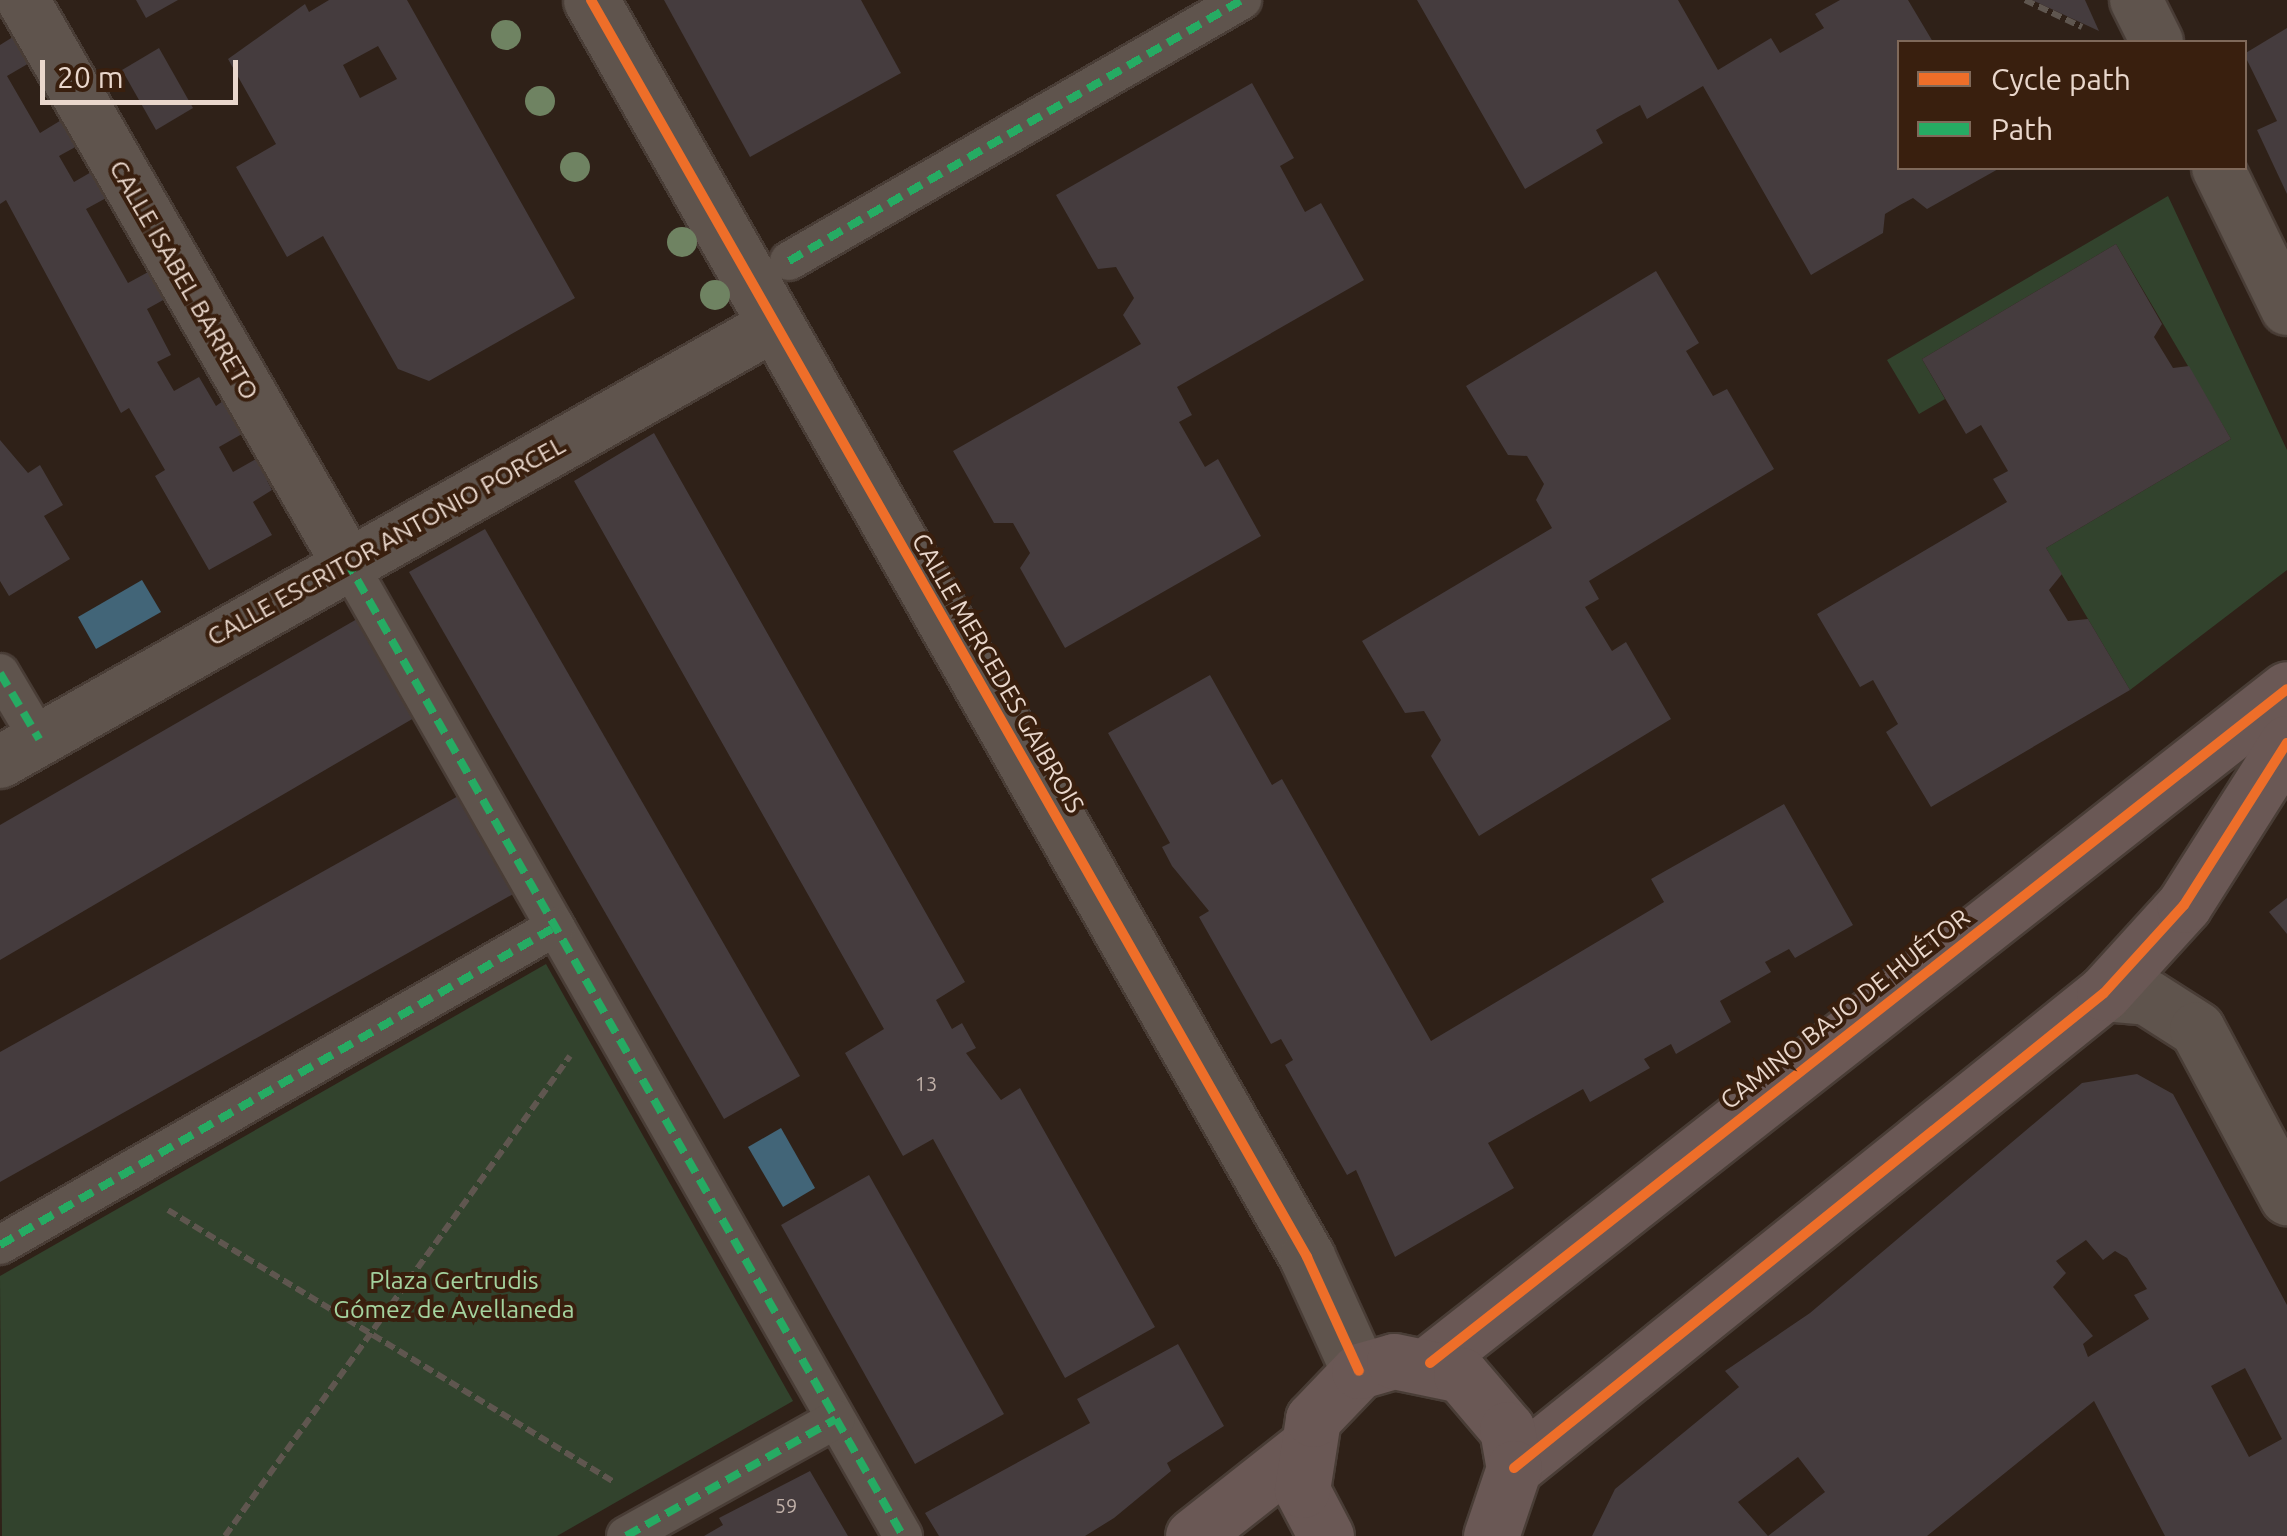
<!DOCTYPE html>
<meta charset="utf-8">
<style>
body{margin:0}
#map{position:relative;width:2287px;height:1536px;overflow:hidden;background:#2f2118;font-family:Ubuntu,sans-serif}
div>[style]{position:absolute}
.green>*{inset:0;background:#32432d}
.water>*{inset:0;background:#426578}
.building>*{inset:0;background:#453c3e}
.path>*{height:6px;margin-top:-3px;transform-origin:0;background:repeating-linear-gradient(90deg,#5f564f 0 10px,transparent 0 15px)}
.roads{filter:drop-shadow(2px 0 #493d36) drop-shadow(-2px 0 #493d36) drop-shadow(0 2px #493d36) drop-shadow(0 -2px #493d36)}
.pedestrian>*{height:38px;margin:-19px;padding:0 19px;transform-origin:19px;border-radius:19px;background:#5f544d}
.minor>*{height:52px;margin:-26px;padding:0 26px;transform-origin:26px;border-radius:26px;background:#5f544d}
.tertiary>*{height:55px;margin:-27.5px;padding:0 27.5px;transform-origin:27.5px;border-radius:27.5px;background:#5f544d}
.primary>*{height:55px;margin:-27.5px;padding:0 27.5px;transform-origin:27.5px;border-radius:27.5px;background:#6a5855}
.quiet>*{height:8px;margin-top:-4px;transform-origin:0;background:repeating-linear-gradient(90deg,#26ab63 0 15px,transparent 0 23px)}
.cycleway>*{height:10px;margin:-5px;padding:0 5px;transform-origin:5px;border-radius:5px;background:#ee6e29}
.trees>*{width:30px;height:30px;margin:-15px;border-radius:50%;background:#6f8362}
span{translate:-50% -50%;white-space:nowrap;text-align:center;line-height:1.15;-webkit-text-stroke:8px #391f0e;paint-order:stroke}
.number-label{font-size:20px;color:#c0b0a8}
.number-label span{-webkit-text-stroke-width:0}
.street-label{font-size:25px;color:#e9d7cc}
.park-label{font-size:25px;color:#a4d39f}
.legend{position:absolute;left:1897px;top:40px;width:350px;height:130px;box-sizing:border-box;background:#391f0e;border:2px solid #7f695a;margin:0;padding:12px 18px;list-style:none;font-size:30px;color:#e9d7cc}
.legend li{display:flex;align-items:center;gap:20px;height:50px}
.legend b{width:50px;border:2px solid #7f695a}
.scale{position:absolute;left:40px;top:60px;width:198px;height:45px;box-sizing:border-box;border:5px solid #e9d7cc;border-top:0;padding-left:12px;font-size:30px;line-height:35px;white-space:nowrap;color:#e9d7cc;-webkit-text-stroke:8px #391f0e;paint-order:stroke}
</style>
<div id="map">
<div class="green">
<div style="clip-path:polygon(2168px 196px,2287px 450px,2287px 570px,2130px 690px,2046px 548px,2231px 439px,2116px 244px,1922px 359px,1945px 399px,1919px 414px,1887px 360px)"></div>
<div style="clip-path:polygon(546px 964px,793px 1401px,557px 1536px,2px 1536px,0 1276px)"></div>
</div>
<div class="water">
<div style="clip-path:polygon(142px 580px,161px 612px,96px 649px,78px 617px)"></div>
<div style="clip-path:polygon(781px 1128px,815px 1188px,783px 1207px,748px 1147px)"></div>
</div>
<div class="building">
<div style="clip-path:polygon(136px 0,178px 0,146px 18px)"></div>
<div style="clip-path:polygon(evenodd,329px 0,407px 0,575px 298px,429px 381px,398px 369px,323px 236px,287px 257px,236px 167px,276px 144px,228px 59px,305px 4px,309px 12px,329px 0,378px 46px,397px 79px,360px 98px,343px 65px,378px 46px)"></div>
<div style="clip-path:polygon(664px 0,861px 0,901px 73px,750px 157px)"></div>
<div style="clip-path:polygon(1417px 0,1678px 0,1718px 70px,1771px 38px,1780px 53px,1824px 28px,1815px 14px,1840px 0,1908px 0,1933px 42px,1900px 42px,1900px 168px,2000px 168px,1927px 209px,1913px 198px,1900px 205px,1885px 214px,1883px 233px,1811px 275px,1703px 86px,1647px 119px,1640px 105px,1618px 117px,1596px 130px,1603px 143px,1525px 189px)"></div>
<div style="clip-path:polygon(2032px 0,2085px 0,2099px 31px)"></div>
<div style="clip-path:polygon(2287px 28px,2287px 194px,2257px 130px,2277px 121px,2244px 54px)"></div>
<div style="clip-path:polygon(16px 35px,31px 62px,7px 76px,40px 133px,63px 119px,79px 145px,59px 156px,74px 182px,93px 171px,108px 197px,86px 209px,128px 283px,150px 271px,165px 299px,147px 309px,171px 355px,157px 362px,174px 391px,199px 377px,216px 406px,223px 401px,242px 434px,219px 447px,233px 472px,256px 459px,272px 490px,253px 502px,272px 535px,209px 570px,155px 476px,165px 470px,129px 408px,121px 413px,6px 200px,0 204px,0 45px)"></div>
<div style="clip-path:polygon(159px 48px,193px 108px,156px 130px,122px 70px)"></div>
<div style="clip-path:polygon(1252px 83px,1294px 158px,1280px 166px,1305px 212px,1321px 203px,1364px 280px,1177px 387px,1192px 415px,1179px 422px,1205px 467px,1218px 459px,1261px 536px,1065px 648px,1020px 568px,1030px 553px,1013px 523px,994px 523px,953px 451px,1141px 344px,1123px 315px,1134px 298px,1116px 267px,1098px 269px,1056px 195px)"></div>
<div style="clip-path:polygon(2116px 244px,2162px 324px,2154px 337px,2173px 368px,2189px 366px,2231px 439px,2046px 548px,2062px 574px,2049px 590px,2068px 621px,2088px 619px,2130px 690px,1931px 807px,1886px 732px,1898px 724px,1873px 680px,1860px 687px,1817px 614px,2007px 502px,1993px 479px,2008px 471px,1981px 425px,1966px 434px,1922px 359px)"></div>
<div style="clip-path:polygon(1656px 271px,1699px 343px,1686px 351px,1713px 396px,1727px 389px,1774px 469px,1589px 581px,1599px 599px,1585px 607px,1612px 651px,1626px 642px,1671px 719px,1479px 836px,1431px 756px,1441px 740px,1424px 711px,1405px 713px,1362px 641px,1552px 528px,1536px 500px,1544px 484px,1527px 456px,1508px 455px,1466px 386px)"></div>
<div style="clip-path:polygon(654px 433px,965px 982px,936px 1000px,952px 1029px,962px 1023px,976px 1048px,966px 1053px,1001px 1100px,1020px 1088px,1155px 1327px,1065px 1378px,933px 1139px,903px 1156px,845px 1053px,884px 1029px,574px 481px)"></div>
<div style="clip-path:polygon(0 440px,28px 473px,40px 465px,63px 505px,44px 516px,70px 559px,9px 596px,0 581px)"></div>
<div style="clip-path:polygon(485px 529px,800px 1076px,724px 1119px,409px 572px)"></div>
<div style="clip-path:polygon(357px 619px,414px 718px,0 960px,0 825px)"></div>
<div style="clip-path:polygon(1210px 675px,1272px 785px,1282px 779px,1431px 1041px,1664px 902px,1651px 879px,1784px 804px,1853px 925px,1795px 958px,1789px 949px,1765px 962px,1771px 972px,1720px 1001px,1731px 1022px,1676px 1054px,1671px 1044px,1644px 1059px,1650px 1068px,1590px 1102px,1583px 1089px,1488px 1143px,1514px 1188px,1395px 1257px,1356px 1170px,1347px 1175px,1285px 1065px,1293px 1060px,1281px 1039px,1271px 1044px,1199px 917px,1209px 911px,1172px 866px,1162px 847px,1170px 843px,1108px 733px)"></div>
<div style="clip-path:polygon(460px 795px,515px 893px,0 1182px,0 1052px)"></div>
<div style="clip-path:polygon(2287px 898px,2287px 934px,2269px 912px)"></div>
<div style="clip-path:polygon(evenodd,2137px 1074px,2173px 1094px,2287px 1305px,2287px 1536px,2165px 1536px,2094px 1401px,1927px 1536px,1592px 1536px,1615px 1489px,1739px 1387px,1725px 1371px,1810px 1313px,2082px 1083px,2137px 1074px,2086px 1240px,2103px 1260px,2115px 1251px,2127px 1258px,2147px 1289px,2134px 1295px,2149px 1319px,2088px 1357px,2083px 1344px,2093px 1336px,2053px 1287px,2066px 1273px,2056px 1261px,2086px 1240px,2137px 1074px,2245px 1368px,2282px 1439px,2249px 1457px,2211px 1386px,2245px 1368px,2137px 1074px,1798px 1457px,1825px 1492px,1768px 1536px,1738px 1502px,1798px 1457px)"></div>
<div style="clip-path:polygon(869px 1175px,1004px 1414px,915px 1464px,781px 1225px)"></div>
<div style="clip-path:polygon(1178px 1344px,1224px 1426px,1167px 1463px,1171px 1471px,1114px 1518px,1085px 1536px,939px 1536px,925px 1513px,1090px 1423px,1077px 1399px)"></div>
<div style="clip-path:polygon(810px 1471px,848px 1536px,704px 1536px,723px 1525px,719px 1518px)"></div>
</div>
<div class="path">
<div style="left:2025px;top:0;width:63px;rotate:25.3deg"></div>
<div style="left:168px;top:1210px;width:522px;rotate:31.38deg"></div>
<div style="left:225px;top:1536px;width:591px;rotate:-54.29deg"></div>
</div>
<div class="roads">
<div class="pedestrian">
<div style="left:789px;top:261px;width:523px;rotate:-29.95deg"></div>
<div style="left:346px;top:560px;width:1124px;rotate:60.29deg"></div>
<div style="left:0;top:673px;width:77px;rotate:59.4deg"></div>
<div style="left:0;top:1245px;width:640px;rotate:-29.81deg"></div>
<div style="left:626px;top:1536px;width:240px;rotate:-29.1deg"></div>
</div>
<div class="minor">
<div style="left:23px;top:0;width:646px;rotate:60.02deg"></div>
<div style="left:2136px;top:0;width:47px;rotate:63.4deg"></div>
<div style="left:2218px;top:168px;width:157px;rotate:63.9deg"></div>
<div style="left:0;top:762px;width:889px;rotate:-29.45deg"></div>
</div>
<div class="tertiary">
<div style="left:591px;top:0;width:1447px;rotate:60.33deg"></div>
<div style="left:1307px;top:1257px;width:125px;rotate:65.5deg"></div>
<div style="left:2104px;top:993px;width:43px;rotate:5.3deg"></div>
<div style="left:2147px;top:997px;width:59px;rotate:32.6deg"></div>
<div style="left:2197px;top:1029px;width:191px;rotate:61.8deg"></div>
</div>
<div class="primary">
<div style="left:1430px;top:1363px;width:1090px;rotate:-38.18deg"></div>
<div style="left:1514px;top:1468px;width:757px;rotate:-38.84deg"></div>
<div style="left:2104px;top:993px;width:119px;rotate:-47.7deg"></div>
<div style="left:2184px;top:905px;width:192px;rotate:-57.6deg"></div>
<div style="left:1193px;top:1536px;width:139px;rotate:-38.3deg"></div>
<div style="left:1326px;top:1536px;width:52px;rotate:-117.6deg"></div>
<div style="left:1302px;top:1490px;width:72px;rotate:-81.2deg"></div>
<div style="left:1313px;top:1419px;width:66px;rotate:-46.2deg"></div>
<div style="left:1359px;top:1371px;width:36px;rotate:-16deg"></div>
<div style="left:1394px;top:1361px;width:68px;rotate:11.8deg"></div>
<div style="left:1461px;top:1375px;width:71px;rotate:49.6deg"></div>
<div style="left:1507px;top:1429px;width:40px;rotate:80deg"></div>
<div style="left:1514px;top:1468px;width:72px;rotate:108.7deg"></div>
</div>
</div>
<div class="quiet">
<div style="left:789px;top:261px;width:523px;rotate:-29.95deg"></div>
<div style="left:346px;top:560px;width:1124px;rotate:60.29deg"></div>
<div style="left:0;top:673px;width:77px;rotate:59.4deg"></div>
<div style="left:0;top:1245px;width:640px;rotate:-29.81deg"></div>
<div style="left:626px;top:1536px;width:240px;rotate:-29.1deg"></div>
</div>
<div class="cycleway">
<div style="left:591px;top:0;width:1447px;rotate:60.33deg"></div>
<div style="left:1307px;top:1257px;width:125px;rotate:65.5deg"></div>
<div style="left:1430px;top:1363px;width:1090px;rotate:-38.18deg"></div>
<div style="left:1514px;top:1468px;width:757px;rotate:-38.84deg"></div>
<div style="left:2104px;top:993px;width:119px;rotate:-47.7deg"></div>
<div style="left:2184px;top:905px;width:192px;rotate:-57.6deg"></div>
</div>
<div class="trees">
<div style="left:506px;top:35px"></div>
<div style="left:540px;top:101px"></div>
<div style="left:575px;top:167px"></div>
<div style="left:682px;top:242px"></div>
<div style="left:715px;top:295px"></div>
</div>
<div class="number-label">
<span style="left:926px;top:1083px">13</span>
<span style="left:786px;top:1505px">59</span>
</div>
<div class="street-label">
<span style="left:184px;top:280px;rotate:60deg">CALLE ISABEL BARRETO</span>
<span style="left:386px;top:541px;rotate:-29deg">CALLE ESCRITOR ANTONIO PORCEL</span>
<span style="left:998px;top:673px;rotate:60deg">CALLE MERCEDES GAIBROIS</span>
<span style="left:1845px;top:1009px;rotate:-38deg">CAMINO BAJO DE HUÉTOR</span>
</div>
<div class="park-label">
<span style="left:454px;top:1295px">Plaza Gertrudis<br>Gómez de Avellaneda</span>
</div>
<ul class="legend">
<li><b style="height:12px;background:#ee6e29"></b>Cycle path</li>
<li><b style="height:12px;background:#26ab63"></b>Path</li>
</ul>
<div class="scale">20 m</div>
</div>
